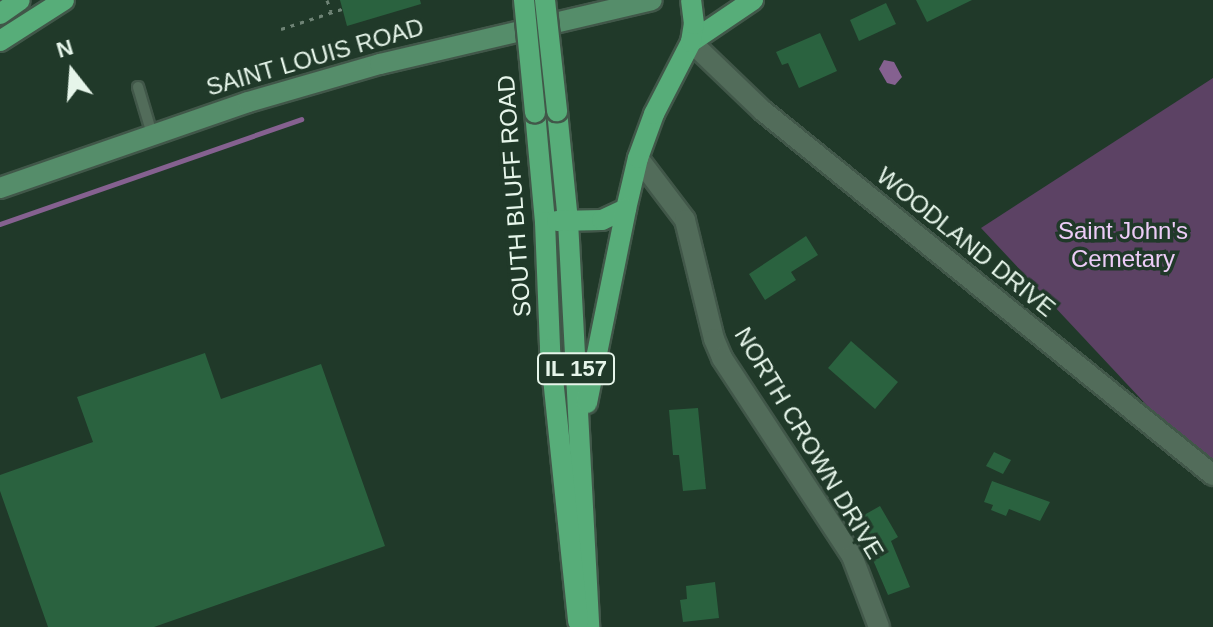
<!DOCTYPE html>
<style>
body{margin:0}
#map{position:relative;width:1213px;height:627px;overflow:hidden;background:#203929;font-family:Arial,sans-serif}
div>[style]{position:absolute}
.green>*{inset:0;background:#5c4264}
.water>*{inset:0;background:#856190}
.stream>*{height:5px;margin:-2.5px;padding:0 2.5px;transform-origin:2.5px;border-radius:2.5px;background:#856190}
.building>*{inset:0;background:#2a623f}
.path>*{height:3px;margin-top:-1.5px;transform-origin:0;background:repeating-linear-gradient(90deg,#6e8375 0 4px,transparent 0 10px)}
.roads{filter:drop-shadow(2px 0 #415749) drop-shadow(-2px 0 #415749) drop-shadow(0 2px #415749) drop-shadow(0 -2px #415749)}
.lane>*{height:10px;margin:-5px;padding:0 5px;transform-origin:5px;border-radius:5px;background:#526c5a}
.street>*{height:20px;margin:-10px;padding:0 10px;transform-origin:10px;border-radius:10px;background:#526c5a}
.secondary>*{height:20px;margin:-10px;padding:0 10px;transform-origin:10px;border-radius:10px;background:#558d6a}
.primary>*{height:20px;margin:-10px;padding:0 10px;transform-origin:10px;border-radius:10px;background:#57ad79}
.bridges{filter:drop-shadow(2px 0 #415749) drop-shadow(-2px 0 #415749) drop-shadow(0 2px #415749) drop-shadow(0 -2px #415749)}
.primary-bridge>*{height:20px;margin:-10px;padding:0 10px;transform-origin:10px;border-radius:10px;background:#57ad79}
span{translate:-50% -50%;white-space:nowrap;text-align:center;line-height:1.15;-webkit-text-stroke:7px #203929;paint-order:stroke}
.shield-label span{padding:2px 6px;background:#203929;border:2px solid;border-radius:6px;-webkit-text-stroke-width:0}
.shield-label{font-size:22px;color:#e6f5ea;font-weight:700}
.street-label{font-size:24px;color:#e6f5ea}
.park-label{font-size:24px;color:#edccf7}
.north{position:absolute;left:32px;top:32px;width:80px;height:80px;-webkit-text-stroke:6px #203929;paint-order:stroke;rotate:343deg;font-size:22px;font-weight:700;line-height:32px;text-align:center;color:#e6f5ea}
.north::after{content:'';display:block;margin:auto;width:28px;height:36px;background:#e6f5ea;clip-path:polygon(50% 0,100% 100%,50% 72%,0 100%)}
</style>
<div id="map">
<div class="green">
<div style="clip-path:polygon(1213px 78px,1213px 476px,981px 228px)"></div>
</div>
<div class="water">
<div style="clip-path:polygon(884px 60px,894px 62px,902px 77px,895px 85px,887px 83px,879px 69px)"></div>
</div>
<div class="stream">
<div style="left:0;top:224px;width:319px;rotate:-19.2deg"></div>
</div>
<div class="building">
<div style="clip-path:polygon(340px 0,420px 0,421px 4px,347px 26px)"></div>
<div style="clip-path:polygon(916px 0,972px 0,927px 22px)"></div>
<div style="clip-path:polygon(886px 3px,896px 24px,859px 41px,850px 20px)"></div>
<div style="clip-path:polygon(820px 33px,837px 71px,799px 88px,788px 63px,782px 65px,776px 52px)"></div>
<div style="clip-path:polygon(806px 236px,818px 255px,791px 272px,796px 280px,765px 300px,749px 274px)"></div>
<div style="clip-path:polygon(851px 341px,898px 382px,875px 409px,828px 368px)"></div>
<div style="clip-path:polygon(205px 353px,221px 399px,321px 364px,385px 546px,154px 627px,48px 627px,0 491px,0 475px,93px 442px,77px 397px)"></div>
<div style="clip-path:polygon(698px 408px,706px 489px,683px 491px,679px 455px,673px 455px,669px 410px)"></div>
<div style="clip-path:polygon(994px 452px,1011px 460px,1003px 474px,986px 466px)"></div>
<div style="clip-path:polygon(992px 481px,1050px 502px,1040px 521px,1009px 509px,1006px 516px,991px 510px,993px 505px,984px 502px)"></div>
<div style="clip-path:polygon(880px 506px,898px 537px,891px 541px,910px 587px,888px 595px,873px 560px,880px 558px,857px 519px)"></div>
<div style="clip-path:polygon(715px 582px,719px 618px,683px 622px,680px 600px,687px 599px,686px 586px)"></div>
</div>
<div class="path">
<div style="left:327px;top:0;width:12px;rotate:70deg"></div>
<div style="left:281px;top:29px;width:64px;rotate:-18.2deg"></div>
</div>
<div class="roads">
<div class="lane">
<div style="left:138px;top:87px;width:49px;rotate:73.4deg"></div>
</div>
<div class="street">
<div style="left:691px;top:42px;width:100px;rotate:43.8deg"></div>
<div style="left:763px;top:111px;width:579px;rotate:38.97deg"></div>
<div style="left:638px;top:158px;width:78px;rotate:52.8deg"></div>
<div style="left:685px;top:220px;width:122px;rotate:76.3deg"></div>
<div style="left:714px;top:339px;width:21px;rotate:67deg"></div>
<div style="left:722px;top:358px;width:237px;rotate:56.7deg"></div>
<div style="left:852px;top:556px;width:76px;rotate:69.2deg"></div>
</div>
<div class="secondary">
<div style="left:0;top:188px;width:262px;rotate:-19.1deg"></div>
<div style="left:248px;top:102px;width:137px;rotate:-16.1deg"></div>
<div style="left:380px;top:64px;width:279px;rotate:-13.2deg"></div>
</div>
<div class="primary">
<div style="left:0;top:14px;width:24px;rotate:-35deg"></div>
<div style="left:0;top:41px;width:76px;rotate:-32.6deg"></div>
<div style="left:691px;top:42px;width:75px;rotate:-34.1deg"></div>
<div style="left:557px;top:111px;width:111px;rotate:84.3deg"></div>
<div style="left:568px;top:221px;width:407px;rotate:87deg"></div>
<div style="left:535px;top:112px;width:110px;rotate:84.8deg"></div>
<div style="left:545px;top:222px;width:127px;rotate:87.7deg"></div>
<div style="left:550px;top:349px;width:274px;rotate:84.1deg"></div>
<div style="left:557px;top:221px;width:45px;rotate:-1.3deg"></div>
<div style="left:602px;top:220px;width:26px;rotate:-25deg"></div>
<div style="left:626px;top:209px;width:52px;rotate:-76.8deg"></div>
<div style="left:638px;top:158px;width:47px;rotate:-70deg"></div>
<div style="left:654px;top:114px;width:81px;rotate:-62.8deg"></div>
<div style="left:691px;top:42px;width:18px;rotate:-81deg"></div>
<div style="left:694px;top:24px;width:24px;rotate:-97deg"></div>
<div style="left:587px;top:403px;width:198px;rotate:-78.6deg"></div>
</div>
</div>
<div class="bridges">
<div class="primary-bridge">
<div style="left:524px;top:0;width:113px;rotate:84.4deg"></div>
<div style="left:545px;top:0;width:112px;rotate:83.8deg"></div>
</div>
</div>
<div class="shield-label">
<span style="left:576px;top:369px">IL 157</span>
</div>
<div class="street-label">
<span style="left:315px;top:57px;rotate:-16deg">SAINT LOUIS ROAD</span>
<span style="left:514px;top:196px;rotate:-94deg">SOUTH BLUFF ROAD</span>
<span style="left:966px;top:242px;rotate:39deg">WOODLAND DRIVE</span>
<span style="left:809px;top:443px;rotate:59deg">NORTH CROWN DRIVE</span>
</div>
<div class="park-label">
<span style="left:1123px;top:245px">Saint John's<br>Cemetary</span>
</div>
<div class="north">N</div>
</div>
